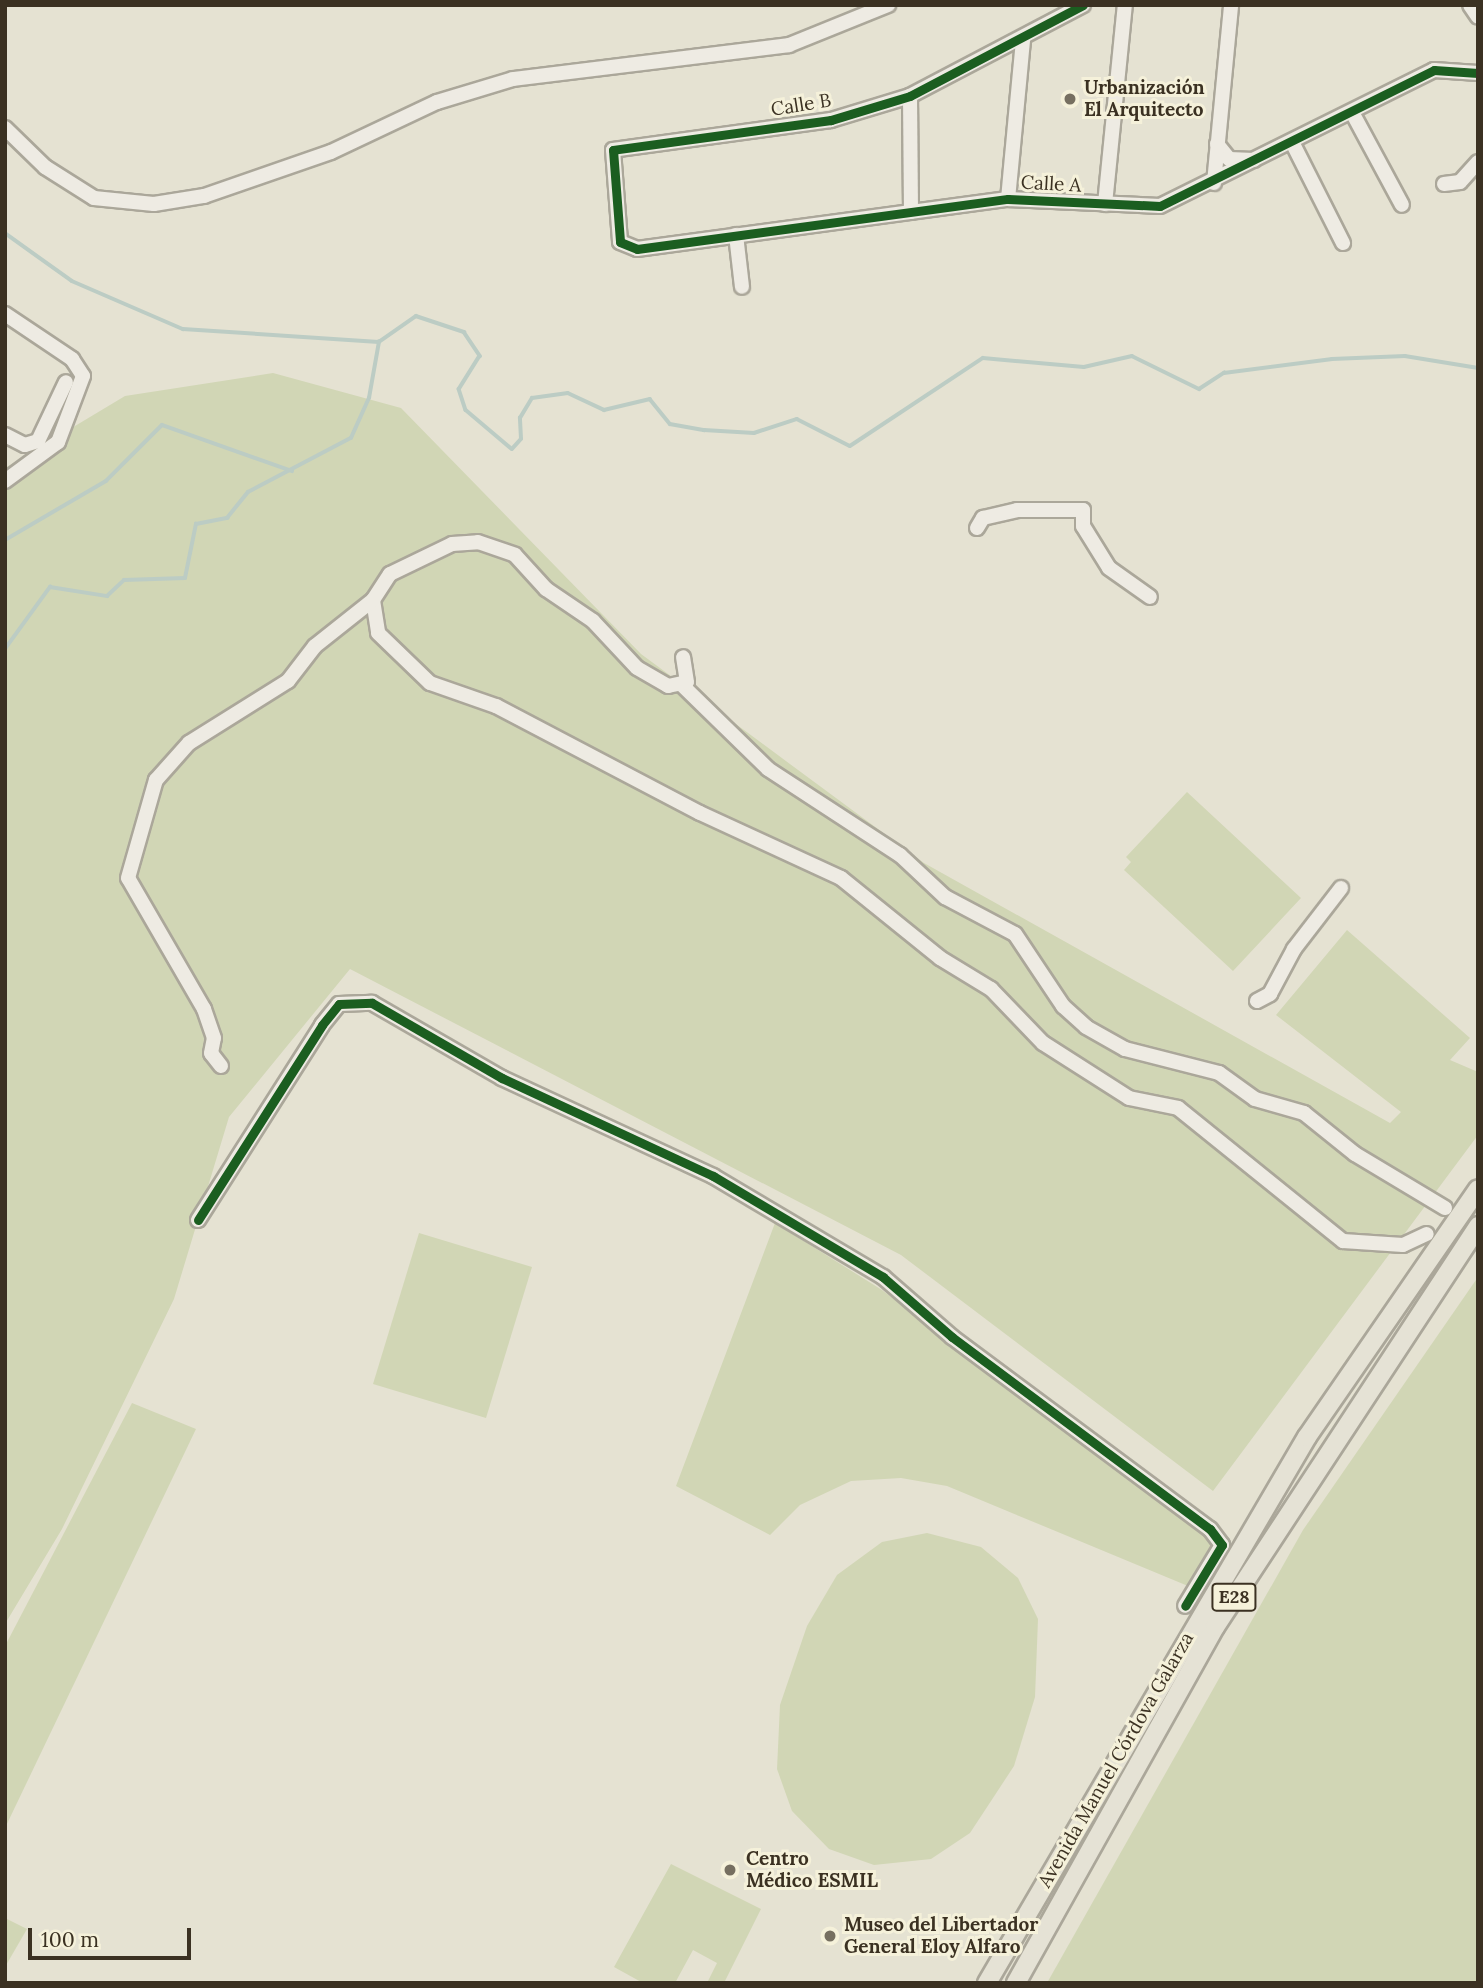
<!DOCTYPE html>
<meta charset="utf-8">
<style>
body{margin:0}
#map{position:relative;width:1483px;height:1988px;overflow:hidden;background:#e5e2d2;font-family:Lora,serif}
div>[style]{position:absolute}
.green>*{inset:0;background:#d1d6b5}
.stream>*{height:3.5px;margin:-1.75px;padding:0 1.75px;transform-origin:1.75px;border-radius:1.75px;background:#bcccc4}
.roads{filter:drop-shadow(2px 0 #aba79a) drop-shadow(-2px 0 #aba79a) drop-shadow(0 2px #aba79a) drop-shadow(0 -2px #aba79a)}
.minor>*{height:14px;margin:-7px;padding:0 7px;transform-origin:7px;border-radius:7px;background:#eeebe3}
.major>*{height:18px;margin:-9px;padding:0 9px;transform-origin:9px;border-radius:9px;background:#e5e2d5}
.cycleway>*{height:9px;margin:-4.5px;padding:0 4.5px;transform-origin:4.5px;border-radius:4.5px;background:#1b5e20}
.dots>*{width:19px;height:19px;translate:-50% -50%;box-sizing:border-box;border:4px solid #f5f1da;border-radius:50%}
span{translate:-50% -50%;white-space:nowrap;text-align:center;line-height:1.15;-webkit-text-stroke:6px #f5f1da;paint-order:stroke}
.shield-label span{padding:2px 5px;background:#f5f1da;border:2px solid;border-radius:5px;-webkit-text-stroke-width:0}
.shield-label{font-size:18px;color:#3b3122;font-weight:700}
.poi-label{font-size:19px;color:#3b3122;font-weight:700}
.left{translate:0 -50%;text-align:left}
.street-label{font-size:19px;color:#3b3122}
.frame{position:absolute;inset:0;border:7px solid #3b3122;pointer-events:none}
.scale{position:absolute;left:28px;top:1928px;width:163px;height:32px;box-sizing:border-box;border:4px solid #3b3122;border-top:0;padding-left:9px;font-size:21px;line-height:24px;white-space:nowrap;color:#3b3122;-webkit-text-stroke:5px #f5f1da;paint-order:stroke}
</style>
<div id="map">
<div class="green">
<div style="clip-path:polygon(273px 373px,401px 408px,641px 654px,924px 863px,1390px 1123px,1401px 1112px,1276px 1015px,1347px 930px,1470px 1038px,1450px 1060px,1478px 1072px,1478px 1135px,1213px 1491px,901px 1255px,350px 969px,229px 1117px,174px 1299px,62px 1529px,5px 1624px,5px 468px,125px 396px)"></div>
<div style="clip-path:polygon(1187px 792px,1301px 898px,1233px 971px,1124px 870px,1131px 862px,1126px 857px)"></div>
<div style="clip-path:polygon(775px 1223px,882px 1290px,1215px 1544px,1188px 1586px,947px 1486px,901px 1478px,851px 1481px,800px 1505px,770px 1535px,676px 1486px)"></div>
<div style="clip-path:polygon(419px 1233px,532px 1267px,486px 1418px,373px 1384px)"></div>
<div style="clip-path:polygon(1478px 1277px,1478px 1983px,1047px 1983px,1303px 1530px)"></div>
<div style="clip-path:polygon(132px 1403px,196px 1429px,5px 1828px,5px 1646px)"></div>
<div style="clip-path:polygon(927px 1533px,981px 1547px,1018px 1578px,1038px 1619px,1035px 1697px,1014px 1766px,970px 1833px,931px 1859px,874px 1865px,829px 1849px,792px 1811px,777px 1769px,780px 1705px,807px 1626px,837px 1575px,882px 1542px)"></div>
<div style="clip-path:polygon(671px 1864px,761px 1909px,724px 1983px,707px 1983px,717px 1963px,693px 1950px,675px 1983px,643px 1983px,614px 1967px)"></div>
<div style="clip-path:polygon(5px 1918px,27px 1929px,5px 1967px)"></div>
</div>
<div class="stream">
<div style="left:5px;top:233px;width:82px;rotate:35.6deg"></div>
<div style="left:72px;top:281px;width:121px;rotate:23.4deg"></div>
<div style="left:183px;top:329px;width:196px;rotate:3.8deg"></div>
<div style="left:379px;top:342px;width:45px;rotate:-35.1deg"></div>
<div style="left:416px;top:316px;width:51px;rotate:18.4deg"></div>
<div style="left:464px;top:332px;width:29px;rotate:56deg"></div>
<div style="left:480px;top:356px;width:39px;rotate:122deg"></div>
<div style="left:459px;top:389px;width:22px;rotate:72deg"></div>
<div style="left:466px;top:410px;width:60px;rotate:40.3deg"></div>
<div style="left:512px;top:449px;width:13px;rotate:-48deg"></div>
<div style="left:521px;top:439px;width:21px;rotate:-93deg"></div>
<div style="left:520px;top:418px;width:23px;rotate:-59deg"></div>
<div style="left:532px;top:398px;width:36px;rotate:-8deg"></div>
<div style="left:568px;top:393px;width:40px;rotate:25deg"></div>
<div style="left:604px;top:410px;width:47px;rotate:-13.4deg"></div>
<div style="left:650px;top:399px;width:32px;rotate:51deg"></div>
<div style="left:670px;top:424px;width:35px;rotate:10deg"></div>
<div style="left:704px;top:430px;width:50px;rotate:3.4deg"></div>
<div style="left:754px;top:433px;width:45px;rotate:-18deg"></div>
<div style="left:797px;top:419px;width:59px;rotate:27deg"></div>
<div style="left:850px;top:446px;width:159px;rotate:-33.5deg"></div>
<div style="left:983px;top:358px;width:101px;rotate:5.1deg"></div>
<div style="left:1084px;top:367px;width:49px;rotate:-12.9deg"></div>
<div style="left:1132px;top:356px;width:75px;rotate:26.2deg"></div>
<div style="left:1199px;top:389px;width:30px;rotate:-33deg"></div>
<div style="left:1224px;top:373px;width:109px;rotate:-7.4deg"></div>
<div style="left:1332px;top:359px;width:73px;rotate:-2.4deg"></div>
<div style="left:1405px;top:356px;width:74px;rotate:9.3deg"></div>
<div style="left:5px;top:540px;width:117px;rotate:-30.3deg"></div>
<div style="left:106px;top:481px;width:79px;rotate:-45deg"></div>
<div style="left:162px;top:425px;width:138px;rotate:19.5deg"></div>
<div style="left:5px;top:649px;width:77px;rotate:-54deg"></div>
<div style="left:50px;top:587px;width:58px;rotate:9deg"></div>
<div style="left:107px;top:596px;width:23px;rotate:-43deg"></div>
<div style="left:124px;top:580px;width:61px;rotate:-1.9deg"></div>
<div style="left:185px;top:578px;width:55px;rotate:-78.5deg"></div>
<div style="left:196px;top:524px;width:32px;rotate:-11deg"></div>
<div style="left:227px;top:518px;width:33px;rotate:-51deg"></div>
<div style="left:248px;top:492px;width:116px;rotate:-27.7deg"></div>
<div style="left:351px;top:438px;width:44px;rotate:-65.8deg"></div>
<div style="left:369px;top:398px;width:57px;rotate:-79.9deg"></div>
</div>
<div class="roads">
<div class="minor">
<div style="left:1083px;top:5px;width:195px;rotate:152.3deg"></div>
<div style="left:910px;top:96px;width:83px;rotate:163.1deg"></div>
<div style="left:831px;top:120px;width:220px;rotate:172.2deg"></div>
<div style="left:613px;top:150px;width:92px;rotate:85.6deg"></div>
<div style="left:620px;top:242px;width:18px;rotate:22deg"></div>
<div style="left:637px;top:249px;width:374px;rotate:-7.7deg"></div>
<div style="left:1008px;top:199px;width:152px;rotate:2.6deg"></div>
<div style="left:1160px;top:206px;width:306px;rotate:-26.4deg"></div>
<div style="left:1434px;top:70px;width:44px;rotate:3.9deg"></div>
<div style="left:1470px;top:5px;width:14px;rotate:56deg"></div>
<div style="left:910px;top:96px;width:116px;rotate:89.5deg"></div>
<div style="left:1353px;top:114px;width:103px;rotate:61.7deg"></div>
<div style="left:5px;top:128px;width:56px;rotate:44.3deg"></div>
<div style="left:45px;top:167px;width:58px;rotate:32.3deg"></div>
<div style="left:94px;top:198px;width:60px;rotate:5.7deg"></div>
<div style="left:154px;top:204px;width:51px;rotate:-9.1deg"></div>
<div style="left:204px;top:196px;width:134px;rotate:-19.1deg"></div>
<div style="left:331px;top:152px;width:117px;rotate:-25.3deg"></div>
<div style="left:437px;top:102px;width:79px;rotate:-16.8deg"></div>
<div style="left:513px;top:79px;width:278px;rotate:-7deg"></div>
<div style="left:789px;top:45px;width:107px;rotate:-22deg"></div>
<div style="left:1217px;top:144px;width:19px;rotate:51deg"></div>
<div style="left:1229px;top:159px;width:25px;rotate:2deg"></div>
<div style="left:1293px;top:144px;width:111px;rotate:63.2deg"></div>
<div style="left:1214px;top:183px;width:179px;rotate:-84.5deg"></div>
<div style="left:1444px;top:184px;width:16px;rotate:-7deg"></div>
<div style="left:1460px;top:182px;width:27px;rotate:-48deg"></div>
<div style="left:1008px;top:199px;width:161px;rotate:-84.6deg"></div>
<div style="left:1105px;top:204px;width:200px;rotate:-84.3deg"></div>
<div style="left:736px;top:235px;width:52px;rotate:83.4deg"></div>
<div style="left:5px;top:314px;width:81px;rotate:33.9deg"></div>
<div style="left:72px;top:359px;width:20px;rotate:57deg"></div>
<div style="left:83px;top:376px;width:71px;rotate:110.7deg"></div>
<div style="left:58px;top:442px;width:66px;rotate:143.7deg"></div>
<div style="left:5px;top:435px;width:22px;rotate:27deg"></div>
<div style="left:25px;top:445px;width:14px;rotate:-17deg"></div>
<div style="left:38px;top:441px;width:65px;rotate:-64.6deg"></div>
<div style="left:977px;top:528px;width:12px;rotate:-59deg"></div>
<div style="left:983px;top:518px;width:35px;rotate:-13deg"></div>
<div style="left:1017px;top:510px;width:66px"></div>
<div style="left:1083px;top:510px;width:16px;rotate:90deg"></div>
<div style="left:1083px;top:526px;width:49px;rotate:58.2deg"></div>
<div style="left:1109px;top:568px;width:50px;rotate:35.3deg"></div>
<div style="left:373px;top:600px;width:33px;rotate:81deg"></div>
<div style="left:378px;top:633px;width:72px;rotate:43.9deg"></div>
<div style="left:430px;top:683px;width:70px;rotate:19.2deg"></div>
<div style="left:496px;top:706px;width:230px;rotate:27.7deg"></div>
<div style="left:700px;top:813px;width:155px;rotate:24.7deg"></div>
<div style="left:841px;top:878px;width:127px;rotate:38.9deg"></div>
<div style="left:940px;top:958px;width:60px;rotate:31.3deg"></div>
<div style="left:991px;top:989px;width:75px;rotate:46.1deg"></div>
<div style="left:1043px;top:1043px;width:102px;rotate:32.6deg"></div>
<div style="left:1129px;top:1098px;width:50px;rotate:11.5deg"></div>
<div style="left:1178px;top:1108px;width:212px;rotate:38.9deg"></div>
<div style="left:1343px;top:1241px;width:60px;rotate:3.8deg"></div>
<div style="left:1403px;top:1245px;width:26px;rotate:-25deg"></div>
<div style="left:682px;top:685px;width:120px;rotate:44.3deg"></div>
<div style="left:768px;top:769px;width:158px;rotate:33.1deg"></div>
<div style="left:900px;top:855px;width:62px;rotate:43deg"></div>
<div style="left:945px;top:897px;width:79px;rotate:27.9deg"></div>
<div style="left:1015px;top:934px;width:87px;rotate:56.3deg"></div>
<div style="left:1063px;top:1006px;width:31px;rotate:42deg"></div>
<div style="left:1086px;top:1027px;width:45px;rotate:29.4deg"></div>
<div style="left:1125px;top:1049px;width:97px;rotate:14.3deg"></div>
<div style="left:1219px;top:1073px;width:44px;rotate:35.8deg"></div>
<div style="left:1255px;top:1099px;width:51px;rotate:15.9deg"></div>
<div style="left:1304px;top:1113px;width:65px;rotate:38.8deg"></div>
<div style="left:1355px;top:1154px;width:105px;rotate:31deg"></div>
<div style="left:1257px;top:1001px;width:15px;rotate:-28deg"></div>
<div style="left:1270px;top:994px;width:51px;rotate:-61.9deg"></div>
<div style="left:1294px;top:949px;width:77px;rotate:-52.4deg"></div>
<div style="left:221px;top:1066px;width:16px;rotate:-128deg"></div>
<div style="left:211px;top:1053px;width:15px;rotate:-79deg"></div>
<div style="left:214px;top:1038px;width:31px;rotate:-109deg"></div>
<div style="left:204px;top:1009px;width:151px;rotate:-120.1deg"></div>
<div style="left:128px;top:878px;width:102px;rotate:-74.1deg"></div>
<div style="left:156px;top:780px;width:50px;rotate:-48.3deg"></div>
<div style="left:189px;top:743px;width:117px;rotate:-32.1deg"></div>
<div style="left:288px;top:681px;width:44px;rotate:-52.4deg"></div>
<div style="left:315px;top:646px;width:74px;rotate:-38.4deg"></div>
<div style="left:373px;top:600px;width:31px;rotate:-57deg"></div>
<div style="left:390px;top:574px;width:69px;rotate:-25.8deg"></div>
<div style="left:452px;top:544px;width:26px;rotate:-4deg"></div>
<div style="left:478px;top:542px;width:39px;rotate:19deg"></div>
<div style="left:515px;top:555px;width:46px;rotate:47.6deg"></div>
<div style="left:546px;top:589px;width:57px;rotate:34.2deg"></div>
<div style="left:593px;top:621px;width:64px;rotate:46.9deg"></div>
<div style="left:637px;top:668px;width:36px;rotate:30deg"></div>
<div style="left:668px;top:686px;width:19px;rotate:-12deg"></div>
<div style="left:687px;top:682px;width:25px;rotate:-99deg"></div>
<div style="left:198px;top:1220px;width:231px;rotate:-57.5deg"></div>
<div style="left:322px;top:1025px;width:27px;rotate:-51deg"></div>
<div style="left:339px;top:1004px;width:33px;rotate:-2deg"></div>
<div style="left:372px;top:1003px;width:150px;rotate:30deg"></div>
<div style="left:502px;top:1078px;width:233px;rotate:24.9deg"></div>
<div style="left:713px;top:1176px;width:198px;rotate:30.7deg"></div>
<div style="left:883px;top:1277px;width:91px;rotate:41deg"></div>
<div style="left:952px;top:1337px;width:322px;rotate:36.7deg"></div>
<div style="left:1210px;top:1529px;width:20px;rotate:53deg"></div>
<div style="left:1222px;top:1545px;width:71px;rotate:121.2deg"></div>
</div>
<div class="major">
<div style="left:987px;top:1983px;width:633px;rotate:-59.63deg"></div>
<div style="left:1307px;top:1437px;width:301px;rotate:-55.4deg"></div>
<div style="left:1016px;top:1983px;width:408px;rotate:-60.8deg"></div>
<div style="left:1215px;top:1627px;width:480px;rotate:-56.7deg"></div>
</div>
</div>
<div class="cycleway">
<div style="left:1083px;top:5px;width:195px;rotate:152.3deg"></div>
<div style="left:910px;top:96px;width:83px;rotate:163.1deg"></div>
<div style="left:831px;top:120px;width:220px;rotate:172.2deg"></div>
<div style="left:613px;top:150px;width:92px;rotate:85.6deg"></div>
<div style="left:620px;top:242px;width:18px;rotate:22deg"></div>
<div style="left:637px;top:249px;width:374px;rotate:-7.7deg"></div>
<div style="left:1008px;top:199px;width:152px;rotate:2.6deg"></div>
<div style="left:1160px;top:206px;width:306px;rotate:-26.4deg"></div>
<div style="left:1434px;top:70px;width:44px;rotate:3.9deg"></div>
<div style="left:198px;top:1220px;width:231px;rotate:-57.5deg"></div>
<div style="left:322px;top:1025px;width:27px;rotate:-51deg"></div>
<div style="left:339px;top:1004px;width:33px;rotate:-2deg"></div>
<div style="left:372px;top:1003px;width:150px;rotate:30deg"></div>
<div style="left:502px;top:1078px;width:233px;rotate:24.9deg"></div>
<div style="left:713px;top:1176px;width:198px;rotate:30.7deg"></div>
<div style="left:883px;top:1277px;width:91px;rotate:41deg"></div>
<div style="left:952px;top:1337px;width:322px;rotate:36.7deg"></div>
<div style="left:1210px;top:1529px;width:20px;rotate:53deg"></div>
<div style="left:1222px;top:1545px;width:71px;rotate:121.2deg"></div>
</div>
<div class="dots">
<div style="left:1070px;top:99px;background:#766f60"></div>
<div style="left:730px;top:1870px;background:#766f60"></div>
<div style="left:830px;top:1936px;background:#766f60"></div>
</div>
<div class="shield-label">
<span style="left:1234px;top:1597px">E28</span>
</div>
<div class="poi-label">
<span class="left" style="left:1084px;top:99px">Urbanización<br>El Arquitecto</span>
<span class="left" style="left:746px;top:1870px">Centro<br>Médico ESMIL</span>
<span class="left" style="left:844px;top:1936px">Museo del Libertador<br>General Eloy Alfaro</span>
</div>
<div class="street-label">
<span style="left:801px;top:105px;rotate:-9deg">Calle B</span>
<span style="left:1051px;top:184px;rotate:3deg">Calle A</span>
<span style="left:1116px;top:1760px;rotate:-60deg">Avenida Manuel Córdova Galarza</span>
</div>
<div class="frame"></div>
<div class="scale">100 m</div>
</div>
